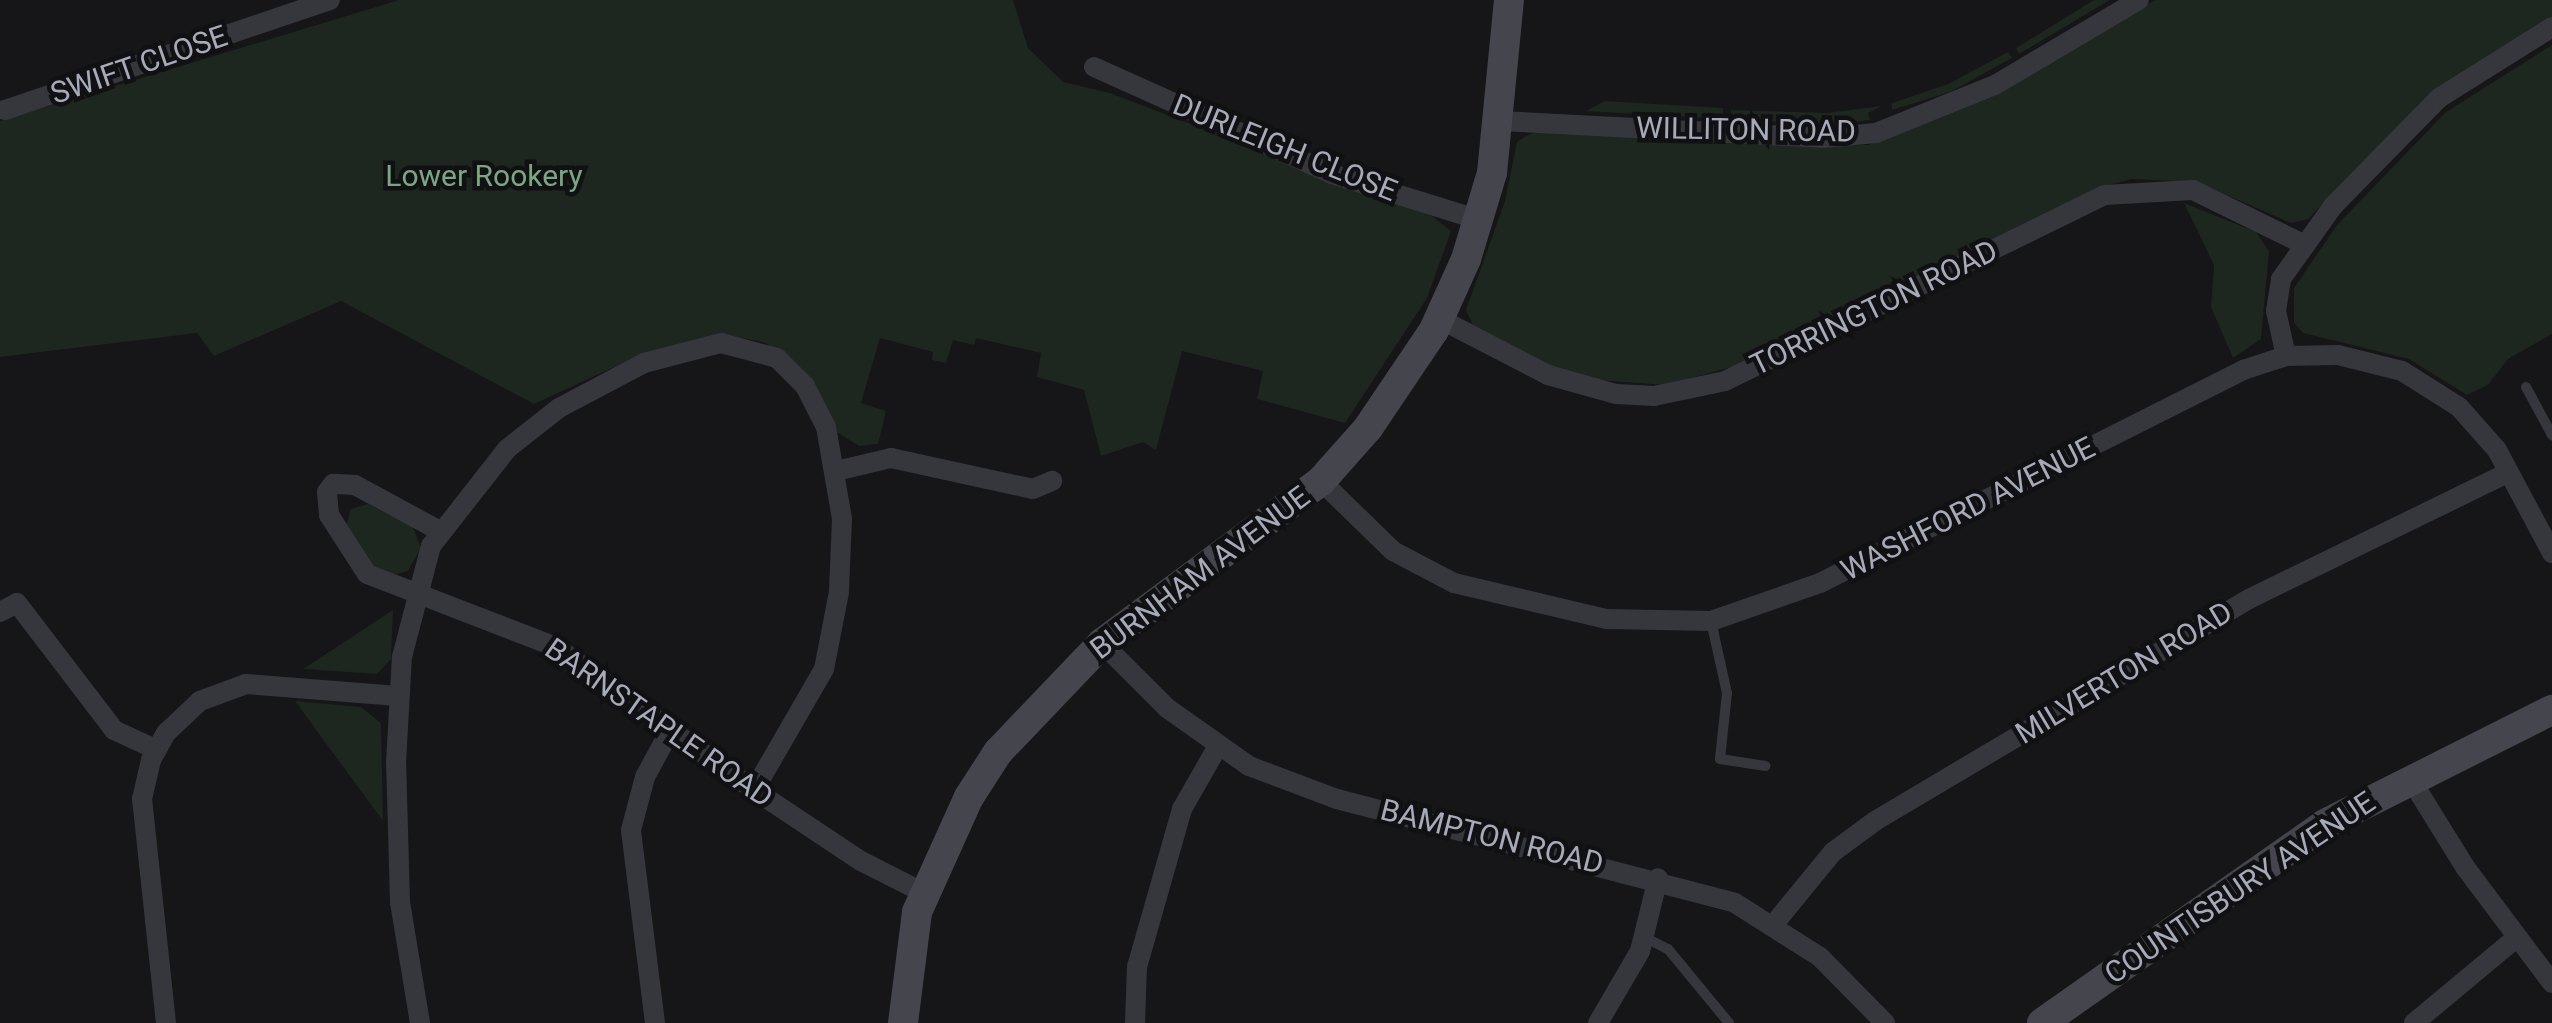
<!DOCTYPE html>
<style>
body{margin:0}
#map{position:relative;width:2552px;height:1023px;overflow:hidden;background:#161518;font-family:Roboto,sans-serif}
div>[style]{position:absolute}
.green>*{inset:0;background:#1d261f}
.lane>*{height:10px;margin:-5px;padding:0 5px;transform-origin:5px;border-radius:5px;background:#36363d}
.street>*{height:20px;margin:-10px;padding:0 10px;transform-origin:10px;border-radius:10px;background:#36363d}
.secondary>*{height:30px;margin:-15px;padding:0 15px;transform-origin:15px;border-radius:15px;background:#44454d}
span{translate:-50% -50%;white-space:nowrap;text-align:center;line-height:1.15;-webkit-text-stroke:9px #111013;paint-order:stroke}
.street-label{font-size:30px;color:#a6aab9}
.park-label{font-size:30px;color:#7ba683}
</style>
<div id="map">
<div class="green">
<div style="clip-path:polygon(399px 0,1013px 0,1028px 48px,1063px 82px,1110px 93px,1432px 216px,1451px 231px,1427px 298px,1345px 423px,1257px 399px,1263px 371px,1182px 351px,1156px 450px,1143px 442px,1101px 456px,1084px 390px,1037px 377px,1041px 353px,976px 338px,974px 345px,953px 340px,946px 363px,932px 360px,933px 352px,880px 338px,861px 403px,886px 411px,884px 420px,878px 444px,859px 446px,837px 432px,804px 372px,766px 343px,727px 335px,636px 357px,534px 404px,341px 301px,214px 356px,197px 333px,0 357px,0 121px)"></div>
<div style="clip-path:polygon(2094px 0,2110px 0,2019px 54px,2016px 48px)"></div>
<div style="clip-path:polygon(2155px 0,2552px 0,2552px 18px,2434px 92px,2308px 219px,2291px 223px,2197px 182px,2132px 179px,2097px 188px,1739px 365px,1666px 385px,1583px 379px,1554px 368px,1473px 325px,1466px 310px,1505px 201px,1517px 142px,1526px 136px,1538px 131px,1868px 145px,1997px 93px)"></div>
<div style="clip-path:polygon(2552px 45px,2552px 334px,2508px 359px,2488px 385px,2467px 395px,2409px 359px,2303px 333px,2294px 323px,2294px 288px,2337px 225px,2446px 112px)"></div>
<div style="clip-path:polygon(2008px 52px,2012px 58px,1950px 92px,1892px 110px,1892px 103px,1948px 84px)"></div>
<div style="clip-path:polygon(1605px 101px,1723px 108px,1723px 119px,1586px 111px)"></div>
<div style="clip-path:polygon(1882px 106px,1868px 113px,1870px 120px,1833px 125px,1730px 119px,1731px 110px,1826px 113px)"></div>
<div style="clip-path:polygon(2184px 203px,2256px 232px,2269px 251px,2261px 339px,2233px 358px,2211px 307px,2214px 265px)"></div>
<div style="clip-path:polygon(368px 504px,413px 527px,421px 548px,408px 571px,393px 575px,371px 565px,346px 526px,351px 509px)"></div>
<div style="clip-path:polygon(393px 610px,391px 659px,377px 674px,303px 669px)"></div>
<div style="clip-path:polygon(295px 701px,361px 707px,381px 723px,383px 821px)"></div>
</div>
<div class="lane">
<div style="left:2526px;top:387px;width:55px;rotate:61.6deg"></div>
<div style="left:1711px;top:621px;width:74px;rotate:77.5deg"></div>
<div style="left:1727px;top:693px;width:66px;rotate:96.1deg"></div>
<div style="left:1720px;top:759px;width:46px;rotate:8.8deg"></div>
<div style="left:1644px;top:937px;width:27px;rotate:27deg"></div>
<div style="left:1668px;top:949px;width:96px;rotate:50.5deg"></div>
</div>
<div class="street">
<div style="left:1094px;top:67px;width:261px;rotate:24.2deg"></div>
<div style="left:1332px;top:174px;width:155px;rotate:17.3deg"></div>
<div style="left:5px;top:110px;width:343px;rotate:-18.7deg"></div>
<div style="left:1501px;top:121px;width:322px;rotate:3deg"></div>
<div style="left:1823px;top:138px;width:53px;rotate:-5.4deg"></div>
<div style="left:1876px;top:133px;width:128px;rotate:-22deg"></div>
<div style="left:1995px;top:85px;width:167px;rotate:-30.6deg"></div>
<div style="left:1440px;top:319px;width:122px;rotate:27.4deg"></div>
<div style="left:1548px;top:375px;width:71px;rotate:15.6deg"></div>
<div style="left:1616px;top:394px;width:38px;rotate:3deg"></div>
<div style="left:1654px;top:396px;width:73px;rotate:-11.9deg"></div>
<div style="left:1725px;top:381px;width:422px;rotate:-26.1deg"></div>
<div style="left:2104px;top:195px;width:89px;rotate:-3.2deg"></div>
<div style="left:2193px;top:190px;width:123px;rotate:26.1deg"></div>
<div style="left:2286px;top:356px;width:46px;rotate:-102.5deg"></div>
<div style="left:2276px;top:311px;width:32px;rotate:-81deg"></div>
<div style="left:2281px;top:279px;width:90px;rotate:-54.5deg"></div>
<div style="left:2333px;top:206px;width:151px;rotate:-45.5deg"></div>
<div style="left:2439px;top:98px;width:133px;rotate:-32.1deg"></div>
<div style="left:836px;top:471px;width:57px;rotate:-13.3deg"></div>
<div style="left:891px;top:458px;width:145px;rotate:12.3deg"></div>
<div style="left:1033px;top:489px;width:21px;rotate:-23deg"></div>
<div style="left:1321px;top:481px;width:100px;rotate:44.2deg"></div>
<div style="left:1393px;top:551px;width:69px;rotate:27.7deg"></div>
<div style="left:1454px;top:583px;width:156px;rotate:13.3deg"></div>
<div style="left:1606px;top:619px;width:105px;rotate:1.1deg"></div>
<div style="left:1711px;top:621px;width:115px;rotate:-19.2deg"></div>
<div style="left:1820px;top:583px;width:474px;rotate:-26.7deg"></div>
<div style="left:2243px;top:370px;width:45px;rotate:-18deg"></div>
<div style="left:2286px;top:356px;width:52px;rotate:-1.1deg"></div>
<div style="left:2338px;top:355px;width:66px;rotate:14deg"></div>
<div style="left:2402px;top:371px;width:67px;rotate:32.3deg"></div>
<div style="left:2459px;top:407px;width:57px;rotate:48.5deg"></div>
<div style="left:2497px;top:450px;width:117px;rotate:61.9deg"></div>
<div style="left:440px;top:531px;width:97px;rotate:-151.6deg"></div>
<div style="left:355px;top:485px;width:22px;rotate:-177deg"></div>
<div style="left:333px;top:484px;width:10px;rotate:127deg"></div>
<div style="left:327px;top:492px;width:23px;rotate:85deg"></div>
<div style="left:329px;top:515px;width:70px;rotate:57.2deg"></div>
<div style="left:367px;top:574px;width:203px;rotate:21.1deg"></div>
<div style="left:556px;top:647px;width:244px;rotate:35.8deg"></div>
<div style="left:754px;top:790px;width:128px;rotate:33.6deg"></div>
<div style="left:861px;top:861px;width:71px;rotate:26.9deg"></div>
<div style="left:0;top:612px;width:19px;rotate:-28deg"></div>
<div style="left:17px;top:603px;width:160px;rotate:52.6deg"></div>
<div style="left:114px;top:730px;width:47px;rotate:24.9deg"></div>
<div style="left:1102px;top:643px;width:92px;rotate:45deg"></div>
<div style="left:1167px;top:708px;width:100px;rotate:35.3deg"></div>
<div style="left:1249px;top:766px;width:94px;rotate:20.6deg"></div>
<div style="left:1337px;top:799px;width:411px;rotate:14.6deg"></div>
<div style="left:1735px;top:903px;width:101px;rotate:32.4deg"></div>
<div style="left:1820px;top:957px;width:93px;rotate:45.4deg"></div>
<div style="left:2410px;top:778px;width:105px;rotate:58.3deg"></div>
<div style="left:2465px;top:867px;width:145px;rotate:53.1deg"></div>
<div style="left:1774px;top:924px;width:93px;rotate:-50.7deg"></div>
<div style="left:1833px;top:852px;width:52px;rotate:-36.4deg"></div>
<div style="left:1875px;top:821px;width:435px;rotate:-30.7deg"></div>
<div style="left:2249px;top:599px;width:289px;rotate:-26deg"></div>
<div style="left:166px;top:1023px;width:225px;rotate:-96.1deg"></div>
<div style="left:142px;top:799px;width:40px;rotate:-77deg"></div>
<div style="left:151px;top:760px;width:31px;rotate:-61deg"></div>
<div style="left:166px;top:733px;width:47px;rotate:-43.3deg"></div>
<div style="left:200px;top:701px;width:49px;rotate:-20.3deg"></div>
<div style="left:246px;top:684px;width:152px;rotate:4.5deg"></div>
<div style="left:420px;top:1023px;width:123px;rotate:-99.4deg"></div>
<div style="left:400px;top:902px;width:139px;rotate:-91.6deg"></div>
<div style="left:396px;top:763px;width:106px;rotate:-86.8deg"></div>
<div style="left:402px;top:657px;width:115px;rotate:-75.4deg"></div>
<div style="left:431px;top:546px;width:123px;rotate:-51.9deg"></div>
<div style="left:507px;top:449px;width:66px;rotate:-38.3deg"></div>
<div style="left:559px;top:408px;width:96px;rotate:-27.9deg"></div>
<div style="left:644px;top:363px;width:80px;rotate:-14.6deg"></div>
<div style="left:721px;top:343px;width:58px;rotate:15deg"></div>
<div style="left:777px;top:358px;width:40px;rotate:45deg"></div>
<div style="left:805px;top:386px;width:46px;rotate:62.9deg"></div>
<div style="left:826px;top:427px;width:93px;rotate:80.1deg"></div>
<div style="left:842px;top:519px;width:73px;rotate:92.4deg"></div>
<div style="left:839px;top:592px;width:78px;rotate:101deg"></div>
<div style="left:824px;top:669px;width:140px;rotate:120deg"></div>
<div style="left:655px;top:1023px;width:194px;rotate:-97.1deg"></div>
<div style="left:631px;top:830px;width:55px;rotate:-75.2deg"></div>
<div style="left:645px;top:777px;width:55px;rotate:-61.6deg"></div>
<div style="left:1135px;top:1023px;width:56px;rotate:-88deg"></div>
<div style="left:1137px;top:967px;width:164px;rotate:-74.1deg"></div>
<div style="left:1182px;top:809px;width:73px;rotate:-60.3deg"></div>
<div style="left:1598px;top:1023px;width:83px;rotate:-59.7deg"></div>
<div style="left:1640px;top:951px;width:75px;rotate:-76.1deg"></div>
<div style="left:2414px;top:1023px;width:133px;rotate:-39.8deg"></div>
</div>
<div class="secondary">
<div style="left:903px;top:1023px;width:112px;rotate:-82.8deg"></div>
<div style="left:917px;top:912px;width:126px;rotate:-65.7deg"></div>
<div style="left:969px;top:797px;width:54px;rotate:-57.2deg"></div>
<div style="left:998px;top:752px;width:151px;rotate:-46.3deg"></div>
<div style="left:1102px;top:643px;width:272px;rotate:-36.5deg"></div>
<div style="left:1321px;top:481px;width:71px;rotate:-48.4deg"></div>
<div style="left:1368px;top:428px;width:118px;rotate:-56deg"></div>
<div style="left:1434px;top:330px;width:78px;rotate:-65.7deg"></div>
<div style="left:1466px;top:259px;width:90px;rotate:-73.2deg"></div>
<div style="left:1492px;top:173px;width:174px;rotate:-84.4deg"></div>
<div style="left:2042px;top:1023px;width:346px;rotate:-35.1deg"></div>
<div style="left:2325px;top:824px;width:254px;rotate:-26.7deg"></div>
</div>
<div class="street-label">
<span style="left:139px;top:65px;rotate:-19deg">SWIFT CLOSE</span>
<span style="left:1746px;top:130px;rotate:1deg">WILLITON ROAD</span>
<span style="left:1285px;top:148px;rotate:22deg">DURLEIGH CLOSE</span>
<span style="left:1874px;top:308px;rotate:-26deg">TORRINGTON ROAD</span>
<span style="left:1968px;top:509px;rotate:-27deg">WASHFORD AVENUE</span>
<span style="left:1200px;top:573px;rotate:-37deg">BURNHAM AVENUE</span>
<span style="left:2124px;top:673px;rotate:-31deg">MILVERTON ROAD</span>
<span style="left:659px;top:723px;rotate:35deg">BARNSTAPLE ROAD</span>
<span style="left:1492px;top:837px;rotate:14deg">BAMPTON ROAD</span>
<span style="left:2240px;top:888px;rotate:-34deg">COUNTISBURY AVENUE</span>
</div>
<div class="park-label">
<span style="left:484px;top:176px">Lower Rookery</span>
</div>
</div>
